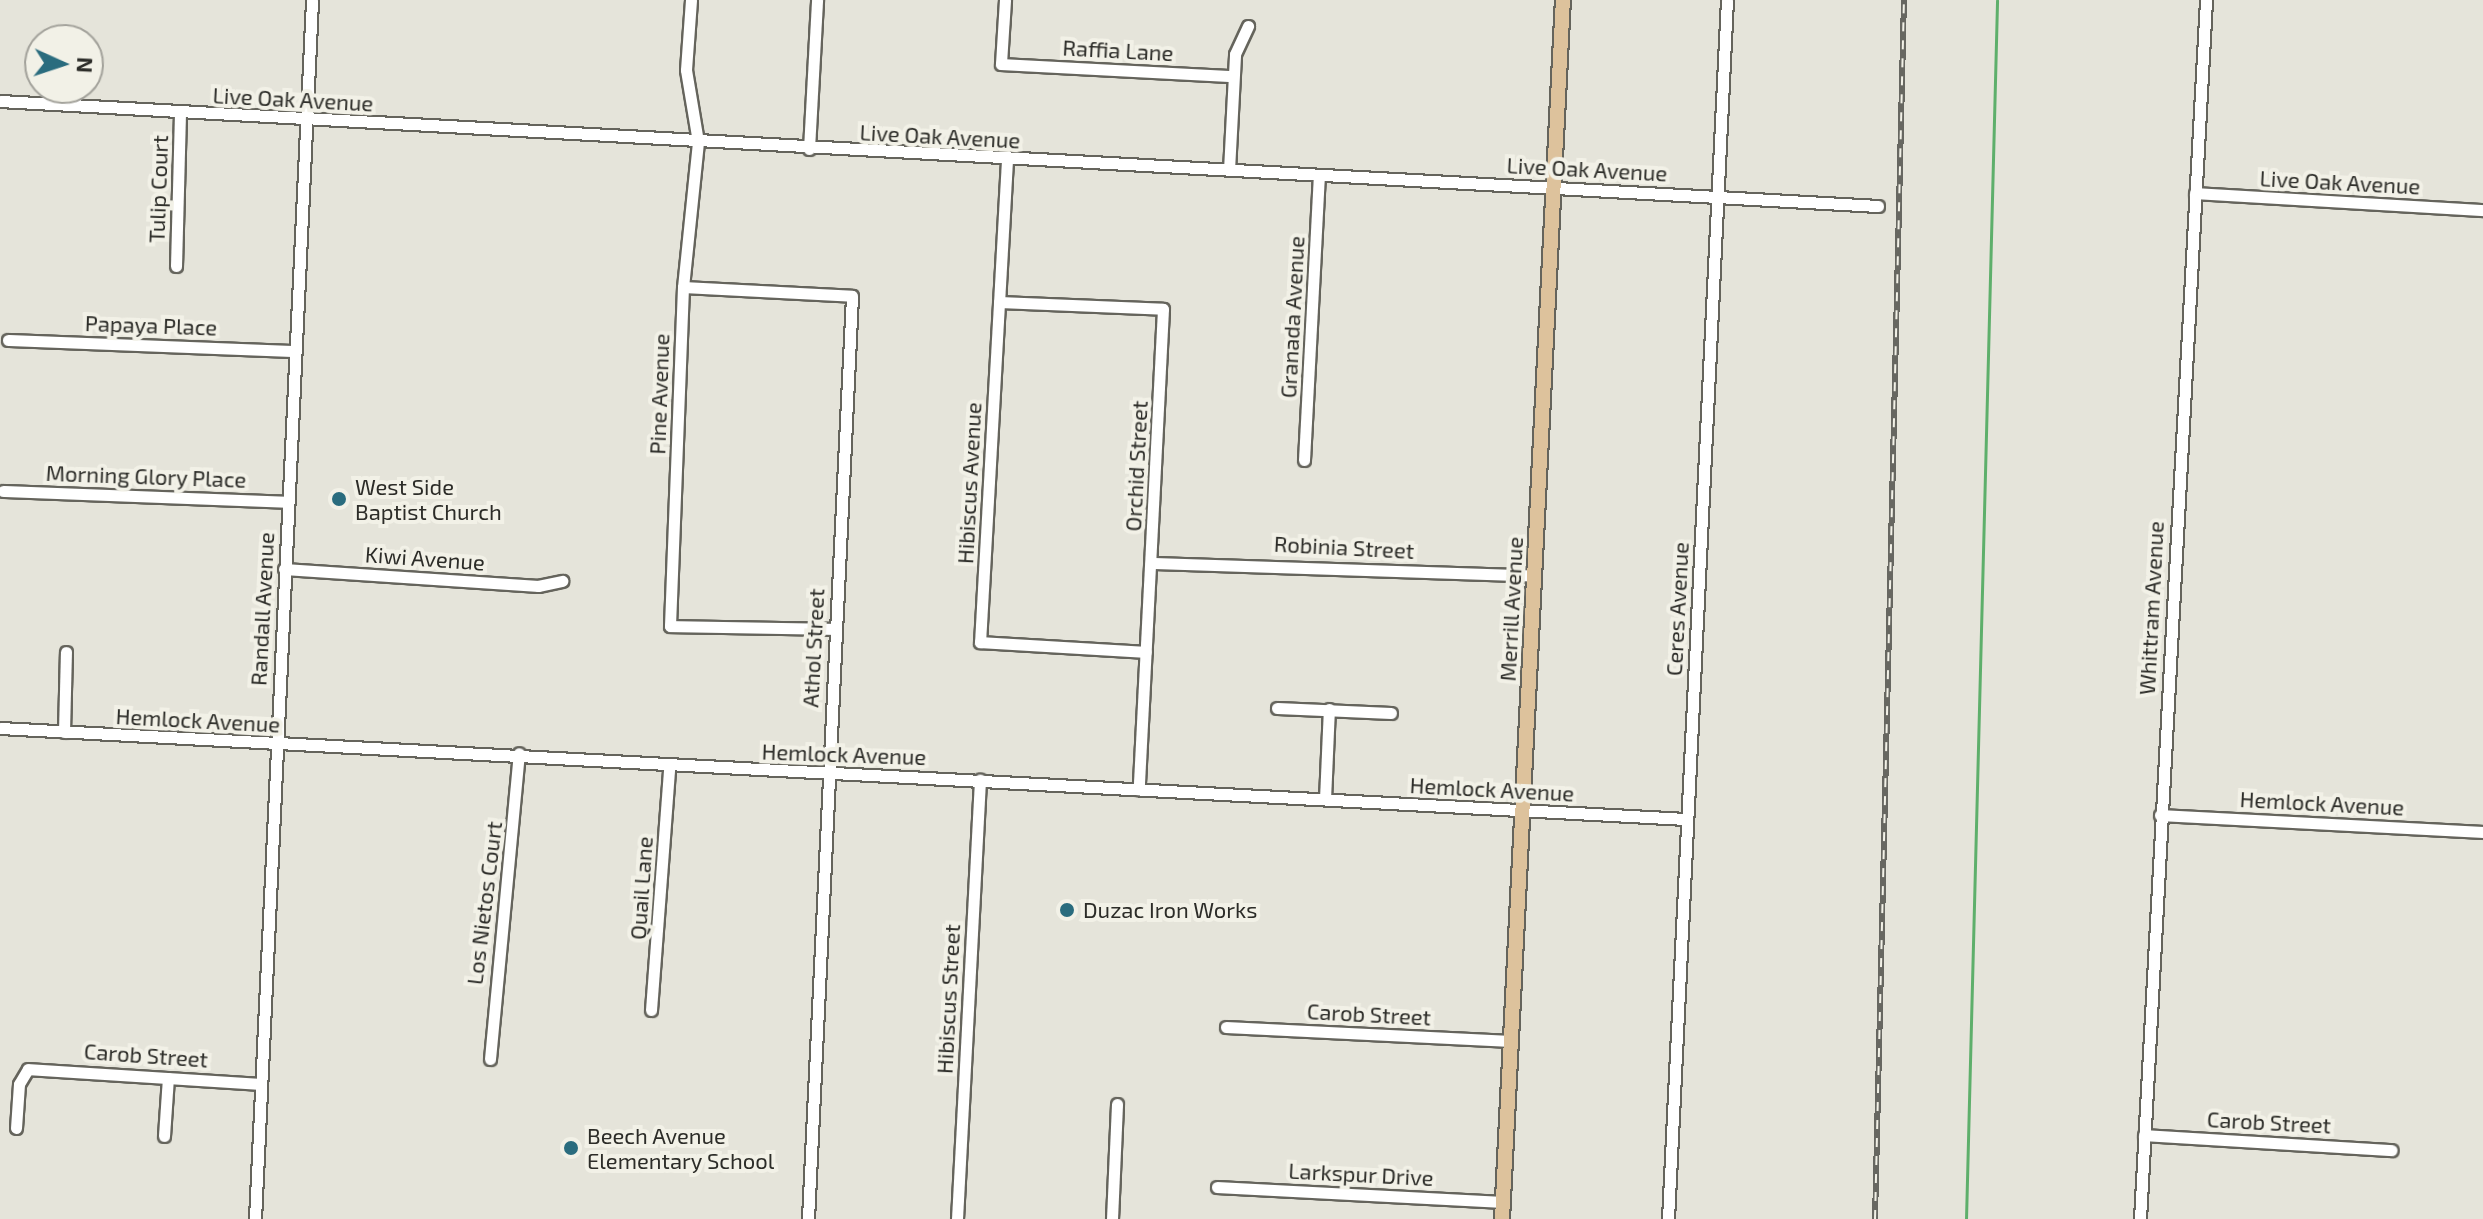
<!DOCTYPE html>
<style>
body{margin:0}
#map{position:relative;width:2483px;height:1219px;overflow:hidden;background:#e5e4da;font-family:"Exo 2",sans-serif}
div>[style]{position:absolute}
.stream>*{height:3px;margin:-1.5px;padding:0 1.5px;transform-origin:1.5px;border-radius:1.5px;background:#5eaf6b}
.roads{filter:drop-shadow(2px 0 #65645c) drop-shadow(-2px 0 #65645c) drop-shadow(0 2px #65645c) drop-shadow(0 -2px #65645c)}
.minor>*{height:11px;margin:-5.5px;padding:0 5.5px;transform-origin:5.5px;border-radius:5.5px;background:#fff}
.major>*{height:14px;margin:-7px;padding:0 7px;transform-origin:7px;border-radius:7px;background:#ddc29c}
.rail>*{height:6px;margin-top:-3px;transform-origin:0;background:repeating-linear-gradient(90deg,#f2f1e7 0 9px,#676761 0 18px);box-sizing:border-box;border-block:2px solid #676761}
.dots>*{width:22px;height:22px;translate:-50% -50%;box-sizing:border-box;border:4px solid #f2f1e7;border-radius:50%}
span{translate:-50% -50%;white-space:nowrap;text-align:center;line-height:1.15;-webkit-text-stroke:8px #f2f1e7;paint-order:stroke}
.street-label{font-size:22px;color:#2c2c28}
.poi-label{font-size:22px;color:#2c2c28}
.left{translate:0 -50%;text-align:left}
.north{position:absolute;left:24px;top:24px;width:80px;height:80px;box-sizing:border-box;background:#f2f1e7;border:2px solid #a3a29b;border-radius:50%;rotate:93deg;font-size:22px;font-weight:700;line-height:32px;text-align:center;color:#2c2c28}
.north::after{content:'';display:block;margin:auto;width:28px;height:36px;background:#2a6c7e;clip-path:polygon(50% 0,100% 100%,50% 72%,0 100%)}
</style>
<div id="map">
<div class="stream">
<div style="left:1966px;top:1219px;width:1219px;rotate:-88.54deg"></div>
</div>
<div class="roads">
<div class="minor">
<div style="left:691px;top:0;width:70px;rotate:94.1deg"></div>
<div style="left:686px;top:70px;width:73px;rotate:80.5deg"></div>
<div style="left:698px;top:142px;width:146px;rotate:95.9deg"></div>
<div style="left:683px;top:287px;width:339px;rotate:92.2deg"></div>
<div style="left:670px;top:626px;width:164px;rotate:1deg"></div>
<div style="left:1005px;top:0;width:64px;rotate:93.6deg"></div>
<div style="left:1001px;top:64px;width:232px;rotate:3deg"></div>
<div style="left:0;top:101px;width:1881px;rotate:3.2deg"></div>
<div style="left:809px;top:149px;width:149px;rotate:-86.9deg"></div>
<div style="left:1007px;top:160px;width:483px;rotate:93.2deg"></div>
<div style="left:980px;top:642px;width:166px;rotate:3.4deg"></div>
<div style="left:1229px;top:170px;width:116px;rotate:-87deg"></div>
<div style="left:1235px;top:54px;width:31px;rotate:-65deg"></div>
<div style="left:2195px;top:193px;width:289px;rotate:3.4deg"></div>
<div style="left:176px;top:266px;width:153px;rotate:-88.5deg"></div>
<div style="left:683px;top:287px;width:169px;rotate:3deg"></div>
<div style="left:852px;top:296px;width:924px;rotate:92.73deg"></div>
<div style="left:999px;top:302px;width:164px;rotate:2.4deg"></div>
<div style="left:1163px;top:309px;width:481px;rotate:92.9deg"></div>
<div style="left:8px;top:340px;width:285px;rotate:2.2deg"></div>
<div style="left:1304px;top:460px;width:283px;rotate:-87deg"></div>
<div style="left:3px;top:491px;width:284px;rotate:2.2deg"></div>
<div style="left:1152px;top:563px;width:382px;rotate:1.9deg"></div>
<div style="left:284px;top:569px;width:255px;rotate:3.8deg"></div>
<div style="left:538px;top:586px;width:25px;rotate:-12deg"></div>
<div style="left:1277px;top:708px;width:114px;rotate:2.5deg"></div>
<div style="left:0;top:728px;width:1689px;rotate:3.09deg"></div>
<div style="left:64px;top:732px;width:80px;rotate:-88.6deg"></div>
<div style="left:1325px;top:799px;width:90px;rotate:-87.5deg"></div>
<div style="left:2160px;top:815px;width:323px;rotate:3deg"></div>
<div style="left:651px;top:1010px;width:243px;rotate:-85.7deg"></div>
<div style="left:1226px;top:1027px;width:285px;rotate:2.8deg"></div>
<div style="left:490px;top:1059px;width:307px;rotate:-84.6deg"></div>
<div style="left:16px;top:1128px;width:44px;rotate:-86.1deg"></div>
<div style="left:19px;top:1084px;width:17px;rotate:-59deg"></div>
<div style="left:28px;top:1069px;width:232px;rotate:3.7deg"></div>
<div style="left:2144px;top:1135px;width:248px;rotate:3.5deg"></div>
<div style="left:164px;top:1136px;width:58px;rotate:-86.1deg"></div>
<div style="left:1217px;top:1187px;width:286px;rotate:3deg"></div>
<div style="left:255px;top:1219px;width:1220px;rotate:-87.32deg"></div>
<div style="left:957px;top:1219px;width:440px;rotate:-87deg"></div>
<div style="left:1112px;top:1219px;width:115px;rotate:-87.5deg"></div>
<div style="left:1668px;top:1219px;width:1220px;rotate:-87.23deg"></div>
<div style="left:2140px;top:1219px;width:1221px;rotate:-86.9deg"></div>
</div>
<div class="major">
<div style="left:1502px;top:1219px;width:1221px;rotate:-87.14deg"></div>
</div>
</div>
<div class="rail">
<div style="left:1875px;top:1219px;width:1219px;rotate:-88.64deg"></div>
</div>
<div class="dots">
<div style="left:339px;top:499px;background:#2a6c7e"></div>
<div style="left:1067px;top:910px;background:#2a6c7e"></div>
<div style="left:571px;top:1148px;background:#2a6c7e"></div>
</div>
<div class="street-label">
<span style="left:1118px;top:50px;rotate:3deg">Raffia Lane</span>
<span style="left:293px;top:99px;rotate:3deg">Live Oak Avenue</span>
<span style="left:940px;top:136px;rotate:3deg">Live Oak Avenue</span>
<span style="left:1587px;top:169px;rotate:3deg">Live Oak Avenue</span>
<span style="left:2340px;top:182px;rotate:3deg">Live Oak Avenue</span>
<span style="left:158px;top:189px;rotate:-88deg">Tulip Court</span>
<span style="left:1292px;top:317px;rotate:-87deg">Granada Avenue</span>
<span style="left:151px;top:325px;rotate:2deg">Papaya Place</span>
<span style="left:659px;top:394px;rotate:-88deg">Pine Avenue</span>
<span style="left:1136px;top:466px;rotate:-87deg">Orchid Street</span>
<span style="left:146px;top:476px;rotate:2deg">Morning Glory Place</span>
<span style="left:969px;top:483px;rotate:-87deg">Hibiscus Avenue</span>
<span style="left:1344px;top:547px;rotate:3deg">Robinia Street</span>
<span style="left:425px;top:558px;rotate:4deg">Kiwi Avenue</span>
<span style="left:2151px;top:608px;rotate:-87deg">Whittram Avenue</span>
<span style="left:262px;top:609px;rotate:-87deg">Randall Avenue</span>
<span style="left:1511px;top:609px;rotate:-87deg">Merrill Avenue</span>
<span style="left:1677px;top:609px;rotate:-87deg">Ceres Avenue</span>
<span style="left:813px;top:648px;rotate:-87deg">Athol Street</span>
<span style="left:198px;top:720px;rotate:3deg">Hemlock Avenue</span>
<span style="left:844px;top:754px;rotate:2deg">Hemlock Avenue</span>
<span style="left:1492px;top:789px;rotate:3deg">Hemlock Avenue</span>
<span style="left:2322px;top:803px;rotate:3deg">Hemlock Avenue</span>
<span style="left:641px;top:888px;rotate:-86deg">Quail Lane</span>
<span style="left:484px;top:903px;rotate:-83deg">Los Nietos Court</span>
<span style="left:948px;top:999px;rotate:-87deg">Hibiscus Street</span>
<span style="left:1369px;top:1014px;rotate:3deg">Carob Street</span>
<span style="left:146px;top:1055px;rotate:4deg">Carob Street</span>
<span style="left:2269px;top:1122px;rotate:3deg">Carob Street</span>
<span style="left:1361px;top:1174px;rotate:3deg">Larkspur Drive</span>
</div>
<div class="poi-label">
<span class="left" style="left:355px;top:499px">West Side<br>Baptist Church</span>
<span class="left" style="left:1083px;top:910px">Duzac Iron Works</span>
<span class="left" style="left:587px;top:1148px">Beech Avenue<br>Elementary School</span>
</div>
<div class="north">N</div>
</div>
